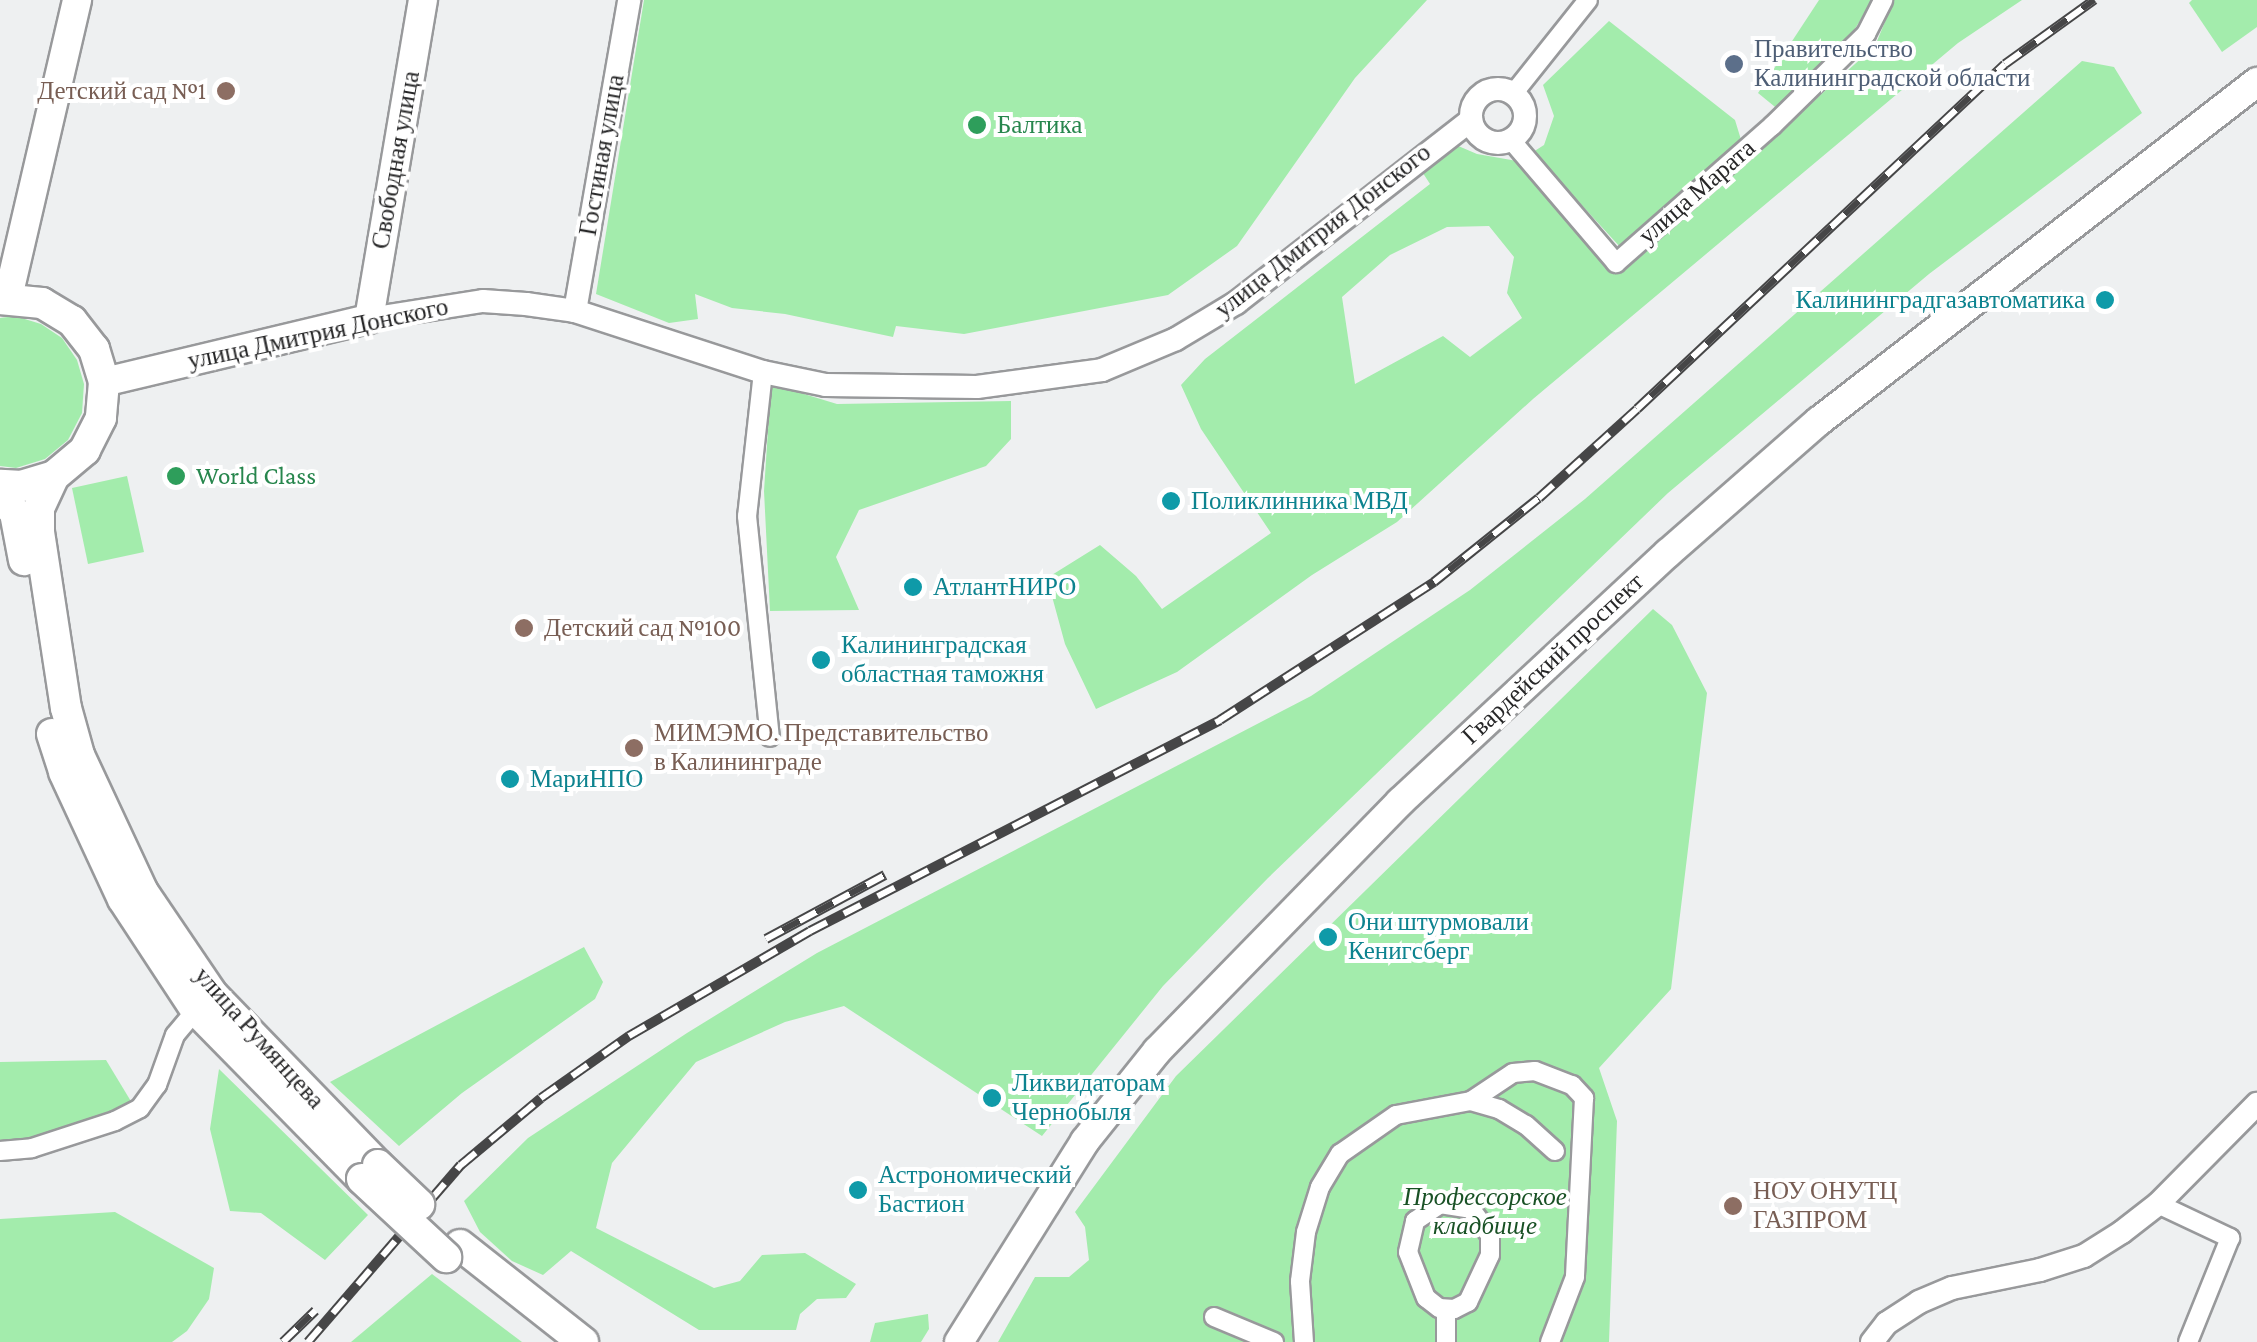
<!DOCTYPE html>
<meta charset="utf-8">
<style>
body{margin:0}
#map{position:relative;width:2257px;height:1342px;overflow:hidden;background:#eef0f1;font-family:"Crimson Pro",serif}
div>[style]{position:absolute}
.green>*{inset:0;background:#a3ecac}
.roads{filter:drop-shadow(2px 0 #98999b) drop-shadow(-2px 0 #98999b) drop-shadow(0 2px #98999b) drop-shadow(0 -2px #98999b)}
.minor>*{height:18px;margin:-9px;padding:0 9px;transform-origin:9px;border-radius:9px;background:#fff}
.tertiary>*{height:22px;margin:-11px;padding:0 11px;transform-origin:11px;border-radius:11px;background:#fff}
.tertiary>.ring{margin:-11px;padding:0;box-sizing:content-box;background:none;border:22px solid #fff;border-radius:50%}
.secondary>*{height:28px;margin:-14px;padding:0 14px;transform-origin:14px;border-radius:14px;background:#fff}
.primary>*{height:30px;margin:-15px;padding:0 15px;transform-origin:15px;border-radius:15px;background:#fff}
.rail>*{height:10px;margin-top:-5px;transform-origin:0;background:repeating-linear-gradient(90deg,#fff 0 19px,#464647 0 38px);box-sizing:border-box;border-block:2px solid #464647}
.bridges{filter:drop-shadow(2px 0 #98999b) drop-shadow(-2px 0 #98999b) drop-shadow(0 2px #98999b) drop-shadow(0 -2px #98999b)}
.primary-bridge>*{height:30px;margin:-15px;padding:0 15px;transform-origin:15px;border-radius:15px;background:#fff}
.dots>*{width:28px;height:28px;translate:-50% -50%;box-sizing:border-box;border:5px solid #fff;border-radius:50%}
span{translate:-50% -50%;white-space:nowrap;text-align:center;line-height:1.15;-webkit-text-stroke:8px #fff;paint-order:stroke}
.service-label{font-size:25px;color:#4e5e75}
.left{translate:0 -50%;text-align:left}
.education-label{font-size:25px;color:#785e54}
.right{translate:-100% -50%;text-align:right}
.leisure-label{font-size:25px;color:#27864d}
.street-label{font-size:25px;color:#272728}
.culture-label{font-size:25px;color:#0d838f}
.park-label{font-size:25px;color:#195125;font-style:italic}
</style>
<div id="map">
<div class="green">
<div style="clip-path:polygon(644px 0,1427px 0,1355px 78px,1237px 246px,1168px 295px,964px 334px,896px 326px,893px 337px,785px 314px,732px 308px,695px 294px,698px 319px,669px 323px,596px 294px)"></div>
<div style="clip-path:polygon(1819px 0,1874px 0,1848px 39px,1780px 111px,1758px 93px)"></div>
<div style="clip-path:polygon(evenodd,1894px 0,2022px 0,1958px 43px,1533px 399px,1397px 522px,1312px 575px,1177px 672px,1096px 709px,1065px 644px,1047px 578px,1100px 545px,1136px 576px,1162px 609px,1271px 533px,1201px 429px,1181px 385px,1205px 359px,1430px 184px,1419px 167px,1456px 145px,1477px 154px,1517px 161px,1610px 268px,1622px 273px,1875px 46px,1894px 0,1489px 226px,1514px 257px,1507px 293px,1522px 318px,1470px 357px,1443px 336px,1355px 384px,1342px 297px,1390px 255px,1447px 227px,1489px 226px)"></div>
<div style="clip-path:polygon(2192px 0,2257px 0,2257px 27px,2222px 52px,2189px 3px)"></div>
<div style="clip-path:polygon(1609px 21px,1735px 120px,1742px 143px,1621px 248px,1533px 152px,1544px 145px,1554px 116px,1543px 85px)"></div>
<div style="clip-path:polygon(2082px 61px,2114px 67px,2142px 113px,1929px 274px,1668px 493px,1268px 878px,1163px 986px,1042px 1136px,844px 1006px,785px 1022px,696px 1062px,612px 1163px,596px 1228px,714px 1288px,740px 1281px,762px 1255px,805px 1253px,856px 1284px,846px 1298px,817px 1299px,800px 1314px,796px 1330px,699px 1330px,571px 1251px,543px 1275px,512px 1261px,480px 1232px,464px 1201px,528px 1138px,687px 1033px,817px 953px,1311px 696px,1470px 590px,1585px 499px)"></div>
<div style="clip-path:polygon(15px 316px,41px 324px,62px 338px,77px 360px,84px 384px,82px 413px,68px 440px,45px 459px,16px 468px,0 466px,0 318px)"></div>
<div style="clip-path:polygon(771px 384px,837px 404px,1011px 401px,1011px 439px,986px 466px,859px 510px,836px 557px,859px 610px,770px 611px,764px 491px)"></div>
<div style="clip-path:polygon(127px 476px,144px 552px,88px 564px,72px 488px)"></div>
<div style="clip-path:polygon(1653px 609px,1672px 625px,1707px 693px,1671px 989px,1599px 1068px,1617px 1121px,1609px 1342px,998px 1342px,1035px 1277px,1069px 1277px,1089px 1260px,1085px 1227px,1075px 1212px,1176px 1076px)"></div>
<div style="clip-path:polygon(584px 947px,603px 982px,595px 999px,462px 1093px,399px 1146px,330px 1082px)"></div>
<div style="clip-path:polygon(106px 1060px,132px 1103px,32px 1139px,0 1142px,0 1062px)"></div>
<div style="clip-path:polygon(219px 1069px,368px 1215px,325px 1260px,261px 1213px,230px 1211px,210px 1129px)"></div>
<div style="clip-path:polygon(115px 1212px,214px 1268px,209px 1299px,187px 1331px,172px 1342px,0 1342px,0 1219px)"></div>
<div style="clip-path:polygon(432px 1274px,522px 1342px,351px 1342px)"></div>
<div style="clip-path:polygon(928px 1314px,929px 1329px,921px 1342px,870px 1342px,875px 1323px)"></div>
</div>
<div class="roads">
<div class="minor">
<div style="left:1513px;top:94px;width:120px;rotate:-51.4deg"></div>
<div style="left:1511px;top:140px;width:162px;rotate:49.5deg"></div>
<div style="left:1616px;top:263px;width:208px;rotate:-41.3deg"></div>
<div style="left:1772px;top:126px;width:132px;rotate:-44.4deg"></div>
<div style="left:1866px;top:34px;width:38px;rotate:-63deg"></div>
<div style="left:763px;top:372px;width:145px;rotate:96.3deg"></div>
<div style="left:747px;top:516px;width:222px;rotate:84.1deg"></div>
<div style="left:1471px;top:1101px;width:29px;rotate:16deg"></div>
<div style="left:1499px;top:1109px;width:31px;rotate:31deg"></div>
<div style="left:1526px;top:1125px;width:39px;rotate:42deg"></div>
<div style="left:0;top:1151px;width:32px;rotate:-5deg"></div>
<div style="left:32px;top:1148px;width:87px;rotate:-18deg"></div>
<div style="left:115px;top:1121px;width:28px;rotate:-27deg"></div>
<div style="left:140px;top:1108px;width:29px;rotate:-54deg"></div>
<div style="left:157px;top:1085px;width:53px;rotate:-70.2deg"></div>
<div style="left:175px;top:1035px;width:33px;rotate:-50deg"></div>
<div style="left:1440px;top:1204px;width:31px;rotate:9deg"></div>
<div style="left:1471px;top:1209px;width:32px;rotate:54deg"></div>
<div style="left:1490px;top:1235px;width:20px;rotate:90deg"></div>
<div style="left:1490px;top:1255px;width:52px;rotate:115.1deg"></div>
<div style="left:1468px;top:1302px;width:16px;rotate:153deg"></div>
<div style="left:1454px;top:1309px;width:15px;rotate:-176deg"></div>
<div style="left:1439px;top:1308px;width:16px;rotate:-142deg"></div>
<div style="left:1426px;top:1298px;width:49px;rotate:-111.4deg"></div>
<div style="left:1408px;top:1252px;width:32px;rotate:-77deg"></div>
<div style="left:1415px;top:1221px;width:30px;rotate:-34deg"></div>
<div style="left:2158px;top:1204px;width:80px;rotate:25.3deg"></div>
<div style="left:2230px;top:1238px;width:112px;rotate:112deg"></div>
<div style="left:1214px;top:1317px;width:65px;rotate:22.6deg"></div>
<div style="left:1304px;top:1342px;width:61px;rotate:-93.8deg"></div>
<div style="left:1300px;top:1281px;width:49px;rotate:-83deg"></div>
<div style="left:1306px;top:1232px;width:47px;rotate:-72.7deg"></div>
<div style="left:1320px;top:1187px;width:39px;rotate:-59deg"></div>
<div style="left:1340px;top:1154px;width:68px;rotate:-34.9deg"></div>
<div style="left:1396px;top:1115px;width:76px;rotate:-10.6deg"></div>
<div style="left:1471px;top:1101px;width:50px;rotate:-33.7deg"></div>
<div style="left:1513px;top:1073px;width:22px;rotate:-5deg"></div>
<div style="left:1535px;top:1071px;width:40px;rotate:21deg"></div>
<div style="left:1572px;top:1085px;width:18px;rotate:47deg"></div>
<div style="left:1584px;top:1098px;width:179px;rotate:92.9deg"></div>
<div style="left:1575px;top:1277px;width:70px;rotate:111deg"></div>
<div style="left:1446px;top:1342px;width:32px;rotate:-90deg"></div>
</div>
<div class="tertiary">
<div class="ring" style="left:1471px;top:89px;width:32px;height:32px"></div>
<div style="left:575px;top:311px;width:316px;rotate:-80.1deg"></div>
<div style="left:369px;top:319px;width:115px;rotate:-9deg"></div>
<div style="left:483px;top:301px;width:43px;rotate:4deg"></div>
<div style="left:526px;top:304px;width:49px;rotate:8.1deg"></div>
<div style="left:575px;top:311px;width:198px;rotate:18deg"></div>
<div style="left:763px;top:372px;width:64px;rotate:11.7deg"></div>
<div style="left:826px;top:385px;width:151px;rotate:0.8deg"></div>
<div style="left:977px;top:387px;width:126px;rotate:-7.7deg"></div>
<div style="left:1102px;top:370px;width:80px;rotate:-22.7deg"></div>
<div style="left:1176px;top:339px;width:70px;rotate:-31deg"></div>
<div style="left:1236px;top:303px;width:298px;rotate:-37.9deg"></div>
<div style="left:1872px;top:1342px;width:24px;rotate:-52deg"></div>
<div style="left:1887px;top:1323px;width:38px;rotate:-33deg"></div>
<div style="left:1919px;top:1302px;width:36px;rotate:-23deg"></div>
<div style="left:1952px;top:1288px;width:90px;rotate:-11.6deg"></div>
<div style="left:2040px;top:1270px;width:46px;rotate:-17.7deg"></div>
<div style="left:2084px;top:1256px;width:45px;rotate:-32.3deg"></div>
<div style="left:2122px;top:1232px;width:46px;rotate:-37.9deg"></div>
<div style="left:2158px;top:1204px;width:141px;rotate:-45.3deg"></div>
</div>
<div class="secondary">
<div style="left:8px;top:297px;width:305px;rotate:-76.9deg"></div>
<div style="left:104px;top:382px;width:272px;rotate:-13.4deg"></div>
<div style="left:369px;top:319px;width:324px;rotate:-80.4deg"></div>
<div style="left:959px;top:1342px;width:237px;rotate:-57.9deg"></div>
<div style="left:1085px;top:1141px;width:115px;rotate:-51.3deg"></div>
<div style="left:1157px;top:1051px;width:348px;rotate:-45.7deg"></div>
<div style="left:1400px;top:802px;width:366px;rotate:-42.9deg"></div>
<div style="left:1668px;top:553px;width:201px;rotate:-41.2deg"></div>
<div style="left:1819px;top:421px;width:554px;rotate:-37.74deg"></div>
</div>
<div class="primary">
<div style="left:0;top:299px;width:42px;rotate:5.4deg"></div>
<div style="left:42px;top:303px;width:35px;rotate:31deg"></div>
<div style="left:72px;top:321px;width:36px;rotate:52deg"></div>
<div style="left:94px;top:349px;width:34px;rotate:73deg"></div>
<div style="left:104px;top:382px;width:36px;rotate:95deg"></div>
<div style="left:101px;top:418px;width:36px;rotate:117deg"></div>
<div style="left:85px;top:450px;width:40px;rotate:140deg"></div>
<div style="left:54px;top:476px;width:34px;rotate:163deg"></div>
<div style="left:22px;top:486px;width:22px;rotate:-177deg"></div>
<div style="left:54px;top:476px;width:35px;rotate:115deg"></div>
<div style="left:39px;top:508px;width:24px;rotate:90deg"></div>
<div style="left:39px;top:532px;width:178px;rotate:81.3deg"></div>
<div style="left:66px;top:708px;width:49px;rotate:74.5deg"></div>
<div style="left:79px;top:755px;width:151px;rotate:65deg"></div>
<div style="left:143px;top:892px;width:123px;rotate:55.9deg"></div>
<div style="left:212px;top:994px;width:238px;rotate:45.9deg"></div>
<div style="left:0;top:495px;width:23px;rotate:50deg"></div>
<div style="left:15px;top:513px;width:48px;rotate:79.2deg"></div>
<div style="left:52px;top:734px;width:40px;rotate:72deg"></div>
<div style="left:64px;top:772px;width:140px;rotate:65.1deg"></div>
<div style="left:123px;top:899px;width:133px;rotate:56.7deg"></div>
<div style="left:196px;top:1010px;width:237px;rotate:45.5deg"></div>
<div style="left:460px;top:1245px;width:157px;rotate:38.3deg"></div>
</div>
</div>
<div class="rail">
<div style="left:766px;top:939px;width:135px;rotate:-28.3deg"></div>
<div style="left:283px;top:1342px;width:45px;rotate:-44.1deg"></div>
<div style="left:308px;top:1342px;width:234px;rotate:-49.2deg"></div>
<div style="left:461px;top:1165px;width:104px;rotate:-39.9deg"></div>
<div style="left:541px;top:1098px;width:108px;rotate:-35.2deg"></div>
<div style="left:629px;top:1036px;width:209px;rotate:-30.1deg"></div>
<div style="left:810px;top:931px;width:461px;rotate:-27.2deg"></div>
<div style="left:1220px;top:720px;width:255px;rotate:-32.8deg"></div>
<div style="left:1434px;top:582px;width:134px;rotate:-38.7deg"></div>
<div style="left:1539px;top:498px;width:132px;rotate:-42.2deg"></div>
<div style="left:1637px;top:409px;width:504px;rotate:-43.15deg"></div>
<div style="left:2005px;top:64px;width:110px;rotate:-35.7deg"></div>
</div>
<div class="bridges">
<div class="primary-bridge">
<div style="left:378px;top:1165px;width:57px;rotate:43.6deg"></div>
<div style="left:362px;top:1179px;width:115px;rotate:42.9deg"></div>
</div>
</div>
<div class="dots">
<div style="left:1734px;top:64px;background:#5c6f8a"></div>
<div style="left:226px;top:91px;background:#8d6e63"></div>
<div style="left:977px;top:125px;background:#2e9e5b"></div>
<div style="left:2105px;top:300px;background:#0f9aa8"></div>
<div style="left:176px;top:476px;background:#2e9e5b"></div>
<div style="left:1171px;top:501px;background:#0f9aa8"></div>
<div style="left:913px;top:587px;background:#0f9aa8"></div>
<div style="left:524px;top:628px;background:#8d6e63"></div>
<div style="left:821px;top:660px;background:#0f9aa8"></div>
<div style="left:634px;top:748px;background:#8d6e63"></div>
<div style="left:510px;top:779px;background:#0f9aa8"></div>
<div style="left:1328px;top:937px;background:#0f9aa8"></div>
<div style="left:992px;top:1098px;background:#0f9aa8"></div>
<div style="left:858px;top:1190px;background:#0f9aa8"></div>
<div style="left:1733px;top:1206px;background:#8d6e63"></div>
</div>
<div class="service-label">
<span class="left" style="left:1754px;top:64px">Правительство<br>Калининградской области</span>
</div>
<div class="education-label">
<span class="right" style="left:206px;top:91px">Детский сад №1</span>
<span class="left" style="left:544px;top:628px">Детский сад №100</span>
<span class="left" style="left:654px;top:748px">МИМЭМО. Представительство<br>в Калининграде</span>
<span class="left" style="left:1753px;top:1206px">НОУ ОНУТЦ<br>ГАЗПРОМ</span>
</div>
<div class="leisure-label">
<span class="left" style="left:997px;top:125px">Балтика</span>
<span class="left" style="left:196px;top:476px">World Class</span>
</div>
<div class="street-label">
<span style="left:602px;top:155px;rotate:-80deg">Гостиная улица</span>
<span style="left:396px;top:160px;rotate:-80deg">Свободная улица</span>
<span style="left:1697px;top:192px;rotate:-41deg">улица Марата</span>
<span style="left:1323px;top:231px;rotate:-38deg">улица Дмитрия Донского</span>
<span style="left:318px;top:334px;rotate:-12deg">улица Дмитрия Донского</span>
<span style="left:1553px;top:659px;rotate:-43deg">Гвардейский проспект</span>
<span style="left:259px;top:1038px;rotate:48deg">улица Румянцева</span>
</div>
<div class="culture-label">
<span class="right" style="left:2085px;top:300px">Калининградгазавтоматика</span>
<span class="left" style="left:1191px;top:501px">Поликлинника МВД</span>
<span class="left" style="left:933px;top:587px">АтлантНИРО</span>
<span class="left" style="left:841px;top:660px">Калининградская<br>областная таможня</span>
<span class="left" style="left:530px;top:779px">МариНПО</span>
<span class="left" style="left:1348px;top:937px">Они штурмовали<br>Кенигсберг</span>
<span class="left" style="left:1012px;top:1098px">Ликвидаторам<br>Чернобыля</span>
<span class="left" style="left:878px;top:1190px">Астрономический<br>Бастион</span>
</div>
<div class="park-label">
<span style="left:1485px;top:1212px">Профессорское<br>кладбище</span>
</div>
</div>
